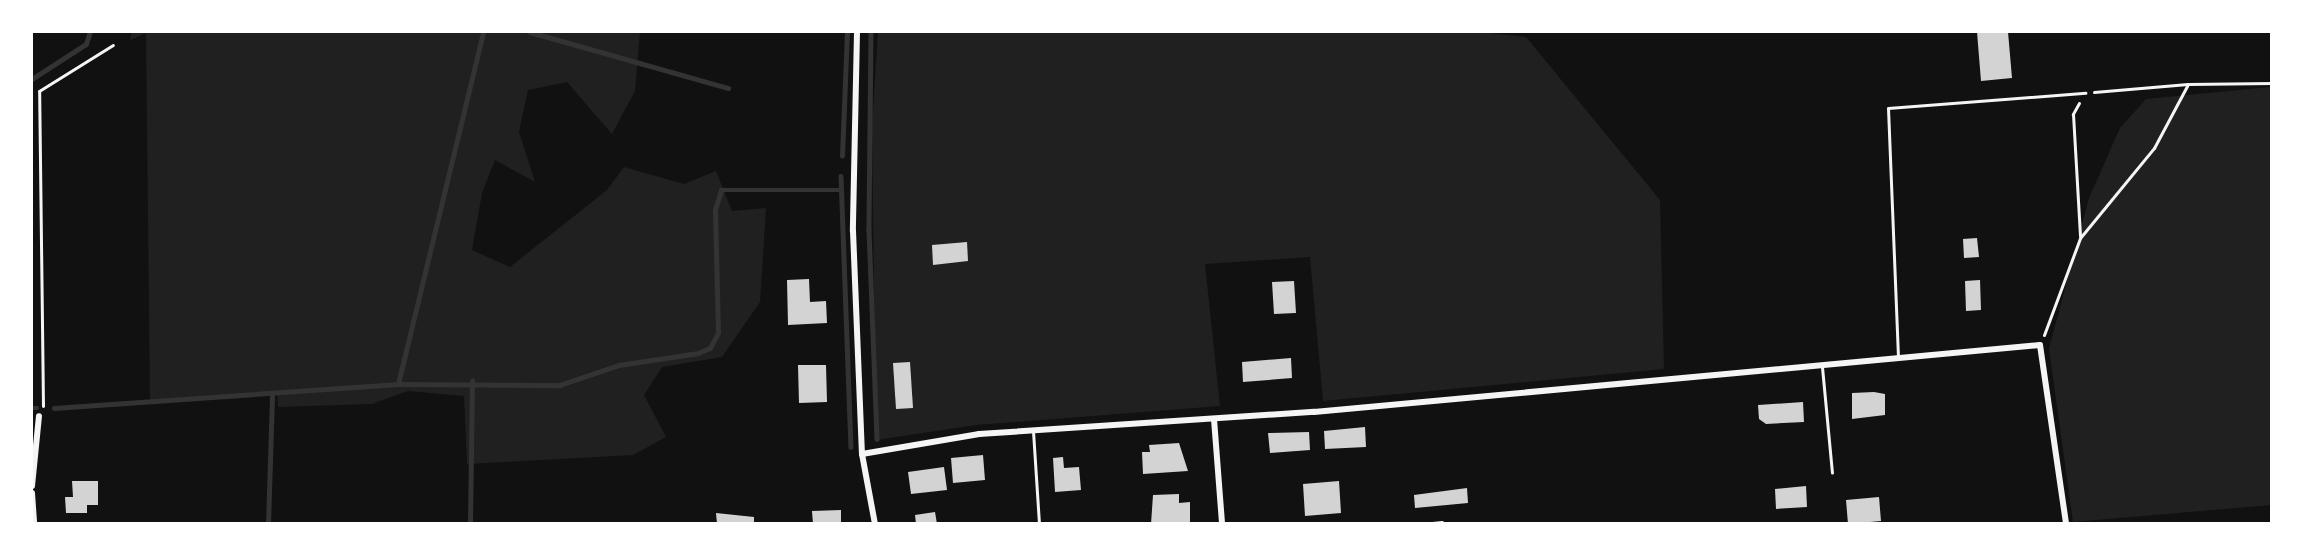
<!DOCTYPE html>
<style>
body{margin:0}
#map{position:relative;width:2303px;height:555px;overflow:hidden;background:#111;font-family:Signika,sans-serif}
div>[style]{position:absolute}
.green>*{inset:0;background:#202020}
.stream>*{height:4.5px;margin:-2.25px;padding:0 2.25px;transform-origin:2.25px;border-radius:2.25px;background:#333}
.building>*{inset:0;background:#d3d3d3}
.path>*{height:3px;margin:-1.5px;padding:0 1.5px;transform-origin:1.5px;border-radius:1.5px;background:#f5f5f5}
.service>*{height:3px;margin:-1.5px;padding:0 1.5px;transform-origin:1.5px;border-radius:1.5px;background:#f5f5f5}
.minor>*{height:6px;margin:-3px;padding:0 3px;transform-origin:3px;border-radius:3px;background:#f5f5f5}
span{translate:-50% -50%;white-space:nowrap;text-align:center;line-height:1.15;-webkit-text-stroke:6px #fff;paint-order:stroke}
.frame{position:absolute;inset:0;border:33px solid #fff;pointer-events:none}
</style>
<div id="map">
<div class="green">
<div style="clip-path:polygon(132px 32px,640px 32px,635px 91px,612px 134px,567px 82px,528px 90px,519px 132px,535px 182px,495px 160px,482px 193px,472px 250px,510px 267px,607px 190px,624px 167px,684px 184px,716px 171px,732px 211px,766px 208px,760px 302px,722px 357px,662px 367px,644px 395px,666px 437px,633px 455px,467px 464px,464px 396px,408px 391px,372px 404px,278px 407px,277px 391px,150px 400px,146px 33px,130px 40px)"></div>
<div style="clip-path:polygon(878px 32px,1481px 32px,1526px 37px,1660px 200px,1664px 369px,1323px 401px,1310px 257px,1205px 264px,1220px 406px,976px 425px,876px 440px,872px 127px)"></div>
<div style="clip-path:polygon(2271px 87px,2271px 505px,2073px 522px,2049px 349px,2089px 198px,2120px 128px,2146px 99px)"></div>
</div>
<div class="stream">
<div style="left:530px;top:32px;width:206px;rotate:15.8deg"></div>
<div style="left:871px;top:32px;width:198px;rotate:90.6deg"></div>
<div style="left:869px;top:230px;width:209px;rotate:87.8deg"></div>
<div style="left:32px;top:79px;width:64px;rotate:-32.9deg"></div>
<div style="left:86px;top:44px;width:13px;rotate:-72deg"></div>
<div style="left:842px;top:156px;width:124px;rotate:-87.7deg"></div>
<div style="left:841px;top:176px;width:271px;rotate:87.9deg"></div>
<div style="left:398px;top:384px;width:362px;rotate:-76.4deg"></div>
<div style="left:32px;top:408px;width:5px"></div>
<div style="left:54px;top:408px;width:345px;rotate:-4deg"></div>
<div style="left:398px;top:384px;width:162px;rotate:0.4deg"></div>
<div style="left:560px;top:385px;width:62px;rotate:-18.7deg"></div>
<div style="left:619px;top:365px;width:80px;rotate:-8.6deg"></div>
<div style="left:698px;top:353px;width:13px;rotate:-23deg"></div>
<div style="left:710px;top:348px;width:17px;rotate:-62deg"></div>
<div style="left:718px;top:333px;width:123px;rotate:-91.4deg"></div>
<div style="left:715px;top:210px;width:21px;rotate:-73deg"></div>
<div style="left:721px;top:190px;width:120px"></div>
<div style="left:268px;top:524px;width:130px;rotate:-88.2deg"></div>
<div style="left:470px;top:524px;width:143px;rotate:-89.2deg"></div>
</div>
<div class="building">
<div style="clip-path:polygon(1977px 32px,2008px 32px,2012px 78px,1981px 81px)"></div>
<div style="clip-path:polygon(1977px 238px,1979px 257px,1964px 258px,1963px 239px)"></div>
<div style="clip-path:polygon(967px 242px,968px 261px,933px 265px,932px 245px)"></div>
<div style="clip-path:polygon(809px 279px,810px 302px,826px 301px,827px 323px,788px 325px,787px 280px)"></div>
<div style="clip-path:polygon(1980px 280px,1981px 310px,1966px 311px,1965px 281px)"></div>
<div style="clip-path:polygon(1294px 281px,1296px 313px,1274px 314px,1272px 282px)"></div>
<div style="clip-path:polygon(1291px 358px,1292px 378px,1243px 382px,1242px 362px)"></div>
<div style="clip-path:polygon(910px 362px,913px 408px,896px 409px,893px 363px)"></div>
<div style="clip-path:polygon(798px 365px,826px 365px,827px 402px,799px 403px)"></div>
<div style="clip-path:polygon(1874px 392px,1885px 394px,1885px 415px,1852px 419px,1852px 393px)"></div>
<div style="clip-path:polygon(1803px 402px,1804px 422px,1766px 424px,1759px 419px,1758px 405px)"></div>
<div style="clip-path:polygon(1365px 427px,1366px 447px,1325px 449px,1324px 431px)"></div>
<div style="clip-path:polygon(1309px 432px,1310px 450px,1270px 453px,1268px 433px)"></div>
<div style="clip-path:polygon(1179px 443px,1188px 471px,1143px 474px,1142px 452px,1150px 452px,1149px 445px)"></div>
<div style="clip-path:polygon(983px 455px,985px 480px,953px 483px,951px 458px)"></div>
<div style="clip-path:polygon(1063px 457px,1064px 468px,1079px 467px,1081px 490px,1055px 492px,1053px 458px)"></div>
<div style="clip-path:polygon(944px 467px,947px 490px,911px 494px,908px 472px)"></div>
<div style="clip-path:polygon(72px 481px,98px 481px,98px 505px,87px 505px,87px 513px,66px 513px,65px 497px,73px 497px)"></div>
<div style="clip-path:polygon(1339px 481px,1341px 513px,1305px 516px,1303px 484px)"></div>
<div style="clip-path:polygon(1806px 486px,1807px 507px,1776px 509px,1775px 489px)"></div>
<div style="clip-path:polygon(1467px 488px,1468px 503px,1415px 508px,1414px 495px)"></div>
<div style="clip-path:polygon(1179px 494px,1179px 503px,1190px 502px,1190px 524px,1151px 524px,1153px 495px)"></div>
<div style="clip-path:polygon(1879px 497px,1881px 521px,1848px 524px,1846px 500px)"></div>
<div style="clip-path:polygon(841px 510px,841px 524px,813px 524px,812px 511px)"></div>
<div style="clip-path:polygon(935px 512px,937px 524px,916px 524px,915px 515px)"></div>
<div style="clip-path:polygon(716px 513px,754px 517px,754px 524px,717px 524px)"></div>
</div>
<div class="path">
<div style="left:2094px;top:92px;width:94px;rotate:-4.9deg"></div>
<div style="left:2079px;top:103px;width:13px;rotate:119deg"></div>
<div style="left:2073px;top:114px;width:122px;rotate:86.7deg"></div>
<div style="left:2044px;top:335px;width:103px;rotate:-69.6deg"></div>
<div style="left:2080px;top:238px;width:117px;rotate:-50.6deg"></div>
<div style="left:2154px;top:148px;width:72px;rotate:-62deg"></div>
<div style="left:2188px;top:84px;width:84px;rotate:-0.7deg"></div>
<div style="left:43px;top:406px;width:315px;rotate:-90.7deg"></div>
<div style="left:39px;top:91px;width:87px;rotate:-31.9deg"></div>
</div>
<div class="service">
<div style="left:1898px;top:357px;width:249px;rotate:-92.3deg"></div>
<div style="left:1888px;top:108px;width:198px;rotate:-4.4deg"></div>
<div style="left:1822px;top:367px;width:106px;rotate:84.6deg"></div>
<div style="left:1033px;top:431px;width:93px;rotate:86.3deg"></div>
<div style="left:1422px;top:524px;width:20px;rotate:-6deg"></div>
</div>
<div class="minor">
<div style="left:857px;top:32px;width:199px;rotate:91.2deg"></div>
<div style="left:853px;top:231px;width:223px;rotate:87.7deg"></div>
<div style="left:862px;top:454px;width:71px;rotate:79.5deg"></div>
<div style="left:1214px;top:419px;width:105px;rotate:85.6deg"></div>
<div style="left:862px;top:454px;width:119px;rotate:-9.7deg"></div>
<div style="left:979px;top:434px;width:336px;rotate:-3.8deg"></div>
<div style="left:1314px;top:412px;width:729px;rotate:-5.27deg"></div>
<div style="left:2040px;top:345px;width:181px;rotate:81.7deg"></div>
<div style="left:32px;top:486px;width:70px;rotate:-84.3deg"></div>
<div style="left:32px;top:493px;width:31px;rotate:86deg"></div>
</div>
<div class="frame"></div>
</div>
